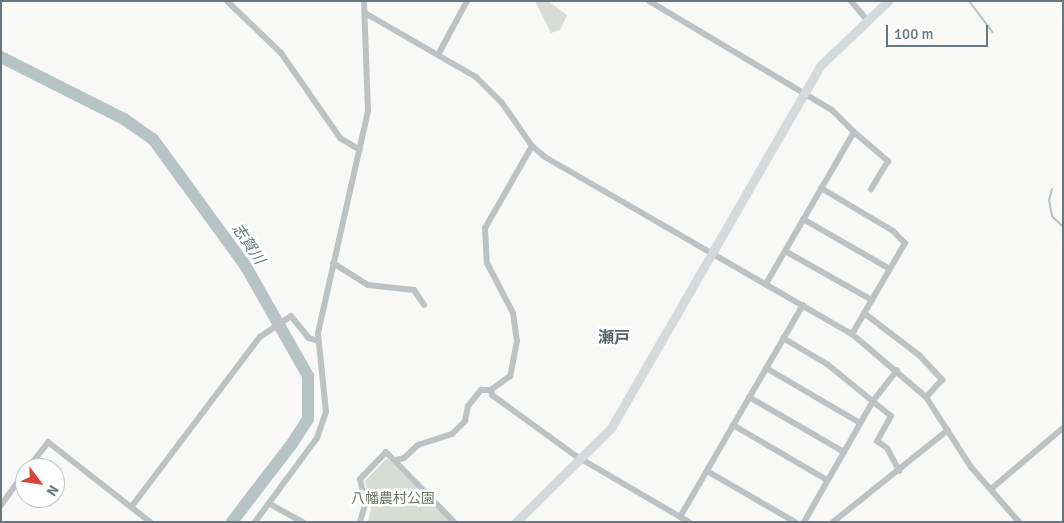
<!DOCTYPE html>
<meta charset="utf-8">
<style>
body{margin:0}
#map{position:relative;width:1064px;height:523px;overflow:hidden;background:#f8f8f6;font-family:Signika,"Noto Sans JP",sans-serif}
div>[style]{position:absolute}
.green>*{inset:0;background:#d9dcd5}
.stream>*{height:2px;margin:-1px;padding:0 1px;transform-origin:1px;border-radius:1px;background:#b6c4c6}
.river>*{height:12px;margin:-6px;padding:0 6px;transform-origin:6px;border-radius:6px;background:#b6c4c6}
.street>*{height:6px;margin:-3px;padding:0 3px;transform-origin:3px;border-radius:3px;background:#bdc3c5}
.secondary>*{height:9px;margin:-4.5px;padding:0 4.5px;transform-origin:4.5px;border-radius:4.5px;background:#d4d9db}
span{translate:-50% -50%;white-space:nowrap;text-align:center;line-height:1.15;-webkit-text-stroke:5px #fff;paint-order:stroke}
.park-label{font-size:14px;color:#6a7764}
.water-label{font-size:15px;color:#607678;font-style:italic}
.quarter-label{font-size:16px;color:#57646a;font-weight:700}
.frame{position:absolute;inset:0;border:2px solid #66777e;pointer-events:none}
.north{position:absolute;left:15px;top:458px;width:50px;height:50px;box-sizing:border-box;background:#fff;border:1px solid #c2c9cb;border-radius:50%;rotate:121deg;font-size:14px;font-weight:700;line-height:20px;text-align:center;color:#66777e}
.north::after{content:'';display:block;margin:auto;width:18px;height:22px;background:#d44539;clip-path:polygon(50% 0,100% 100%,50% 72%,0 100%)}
.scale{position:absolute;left:886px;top:25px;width:102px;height:22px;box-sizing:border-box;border:2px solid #66777e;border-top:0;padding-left:6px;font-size:15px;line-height:18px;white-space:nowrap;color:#66777e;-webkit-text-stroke:4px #fff;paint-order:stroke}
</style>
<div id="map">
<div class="green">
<div style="clip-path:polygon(535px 1px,548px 1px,567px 15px,560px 30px,551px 33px)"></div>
<div style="clip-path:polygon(387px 458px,451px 522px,368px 522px,371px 508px,365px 481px)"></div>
</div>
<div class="stream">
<div style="left:969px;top:1px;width:39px;rotate:53deg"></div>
<div style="left:1052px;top:189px;width:11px;rotate:105deg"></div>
<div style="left:1049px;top:200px;width:16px;rotate:79deg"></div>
<div style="left:1052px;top:216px;width:16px;rotate:45deg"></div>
</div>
<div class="river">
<div style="left:1px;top:57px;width:138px;rotate:26.8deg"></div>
<div style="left:124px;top:119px;width:35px;rotate:35deg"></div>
<div style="left:153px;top:139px;width:156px;rotate:53.9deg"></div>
<div style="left:245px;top:265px;width:128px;rotate:60.4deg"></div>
<div style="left:308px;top:376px;width:43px;rotate:90deg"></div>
<div style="left:308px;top:419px;width:31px;rotate:123deg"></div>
<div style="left:291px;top:445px;width:97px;rotate:127.5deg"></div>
</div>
<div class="street">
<div style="left:227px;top:1px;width:75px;rotate:43.9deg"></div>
<div style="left:281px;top:53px;width:103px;rotate:55.2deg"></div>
<div style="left:340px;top:138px;width:23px;rotate:31deg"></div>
<div style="left:649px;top:1px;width:213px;rotate:30.8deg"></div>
<div style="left:832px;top:110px;width:31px;rotate:45deg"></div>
<div style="left:854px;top:132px;width:176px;rotate:120.1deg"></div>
<div style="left:851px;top:1px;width:25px;rotate:50deg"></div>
<div style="left:365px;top:13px;width:128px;rotate:30deg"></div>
<div style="left:476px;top:77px;width:37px;rotate:45deg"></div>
<div style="left:502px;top:103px;width:52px;rotate:55.1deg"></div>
<div style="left:532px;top:146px;width:17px;rotate:40deg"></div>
<div style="left:545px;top:157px;width:354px;rotate:30deg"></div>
<div style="left:852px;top:334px;width:97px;rotate:40.4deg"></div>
<div style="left:926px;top:397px;width:83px;rotate:57.3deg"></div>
<div style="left:971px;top:467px;width:73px;rotate:48.9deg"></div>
<div style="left:439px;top:53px;width:59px;rotate:-61.7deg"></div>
<div style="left:854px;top:132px;width:45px;rotate:40.5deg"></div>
<div style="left:888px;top:161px;width:33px;rotate:121deg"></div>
<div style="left:532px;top:146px;width:95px;rotate:119.8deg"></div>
<div style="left:485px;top:228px;width:35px;rotate:87deg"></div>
<div style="left:487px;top:263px;width:56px;rotate:62.5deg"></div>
<div style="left:513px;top:313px;width:28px;rotate:82deg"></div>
<div style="left:517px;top:341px;width:36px;rotate:101deg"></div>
<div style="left:510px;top:376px;width:24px;rotate:144deg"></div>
<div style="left:491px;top:390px;width:5px;rotate:79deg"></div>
<div style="left:492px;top:395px;width:104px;rotate:36deg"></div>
<div style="left:576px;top:456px;width:131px;rotate:30.3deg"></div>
<div style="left:821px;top:188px;width:84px;rotate:30.8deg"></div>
<div style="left:893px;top:231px;width:17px;rotate:45deg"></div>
<div style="left:905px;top:243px;width:105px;rotate:120.2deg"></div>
<div style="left:803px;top:219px;width:100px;rotate:29.9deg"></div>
<div style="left:785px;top:251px;width:100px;rotate:29.4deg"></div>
<div style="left:333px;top:263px;width:41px;rotate:32.2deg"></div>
<div style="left:368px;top:285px;width:46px;rotate:6.2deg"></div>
<div style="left:414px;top:290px;width:18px;rotate:56deg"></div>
<div style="left:864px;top:313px;width:71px;rotate:37.5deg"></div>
<div style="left:920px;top:356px;width:33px;rotate:47deg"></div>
<div style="left:942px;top:380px;width:23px;rotate:133deg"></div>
<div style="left:783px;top:338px;width:51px;rotate:30.6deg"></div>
<div style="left:827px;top:364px;width:82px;rotate:39.1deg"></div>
<div style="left:891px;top:416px;width:29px;rotate:119deg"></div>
<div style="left:877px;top:441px;width:12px;rotate:35deg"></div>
<div style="left:887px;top:448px;width:26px;rotate:62deg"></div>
<div style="left:766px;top:368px;width:109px;rotate:30.3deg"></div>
<div style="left:749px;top:397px;width:110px;rotate:30.1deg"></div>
<div style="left:733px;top:425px;width:109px;rotate:30.3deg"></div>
<div style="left:396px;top:460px;width:8px;rotate:-14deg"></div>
<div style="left:404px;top:458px;width:19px;rotate:-43deg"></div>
<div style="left:418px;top:445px;width:36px;rotate:-18deg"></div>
<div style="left:452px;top:434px;width:18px;rotate:-45deg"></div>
<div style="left:465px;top:421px;width:15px;rotate:-79deg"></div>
<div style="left:468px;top:406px;width:21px;rotate:-51deg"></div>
<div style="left:481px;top:390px;width:10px"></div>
<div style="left:28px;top:468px;width:33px;rotate:-52deg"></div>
<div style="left:48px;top:442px;width:130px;rotate:38.1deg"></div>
<div style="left:707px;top:471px;width:102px;rotate:30.1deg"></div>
<div style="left:991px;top:489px;width:94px;rotate:-40.3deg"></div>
<div style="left:270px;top:504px;width:38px;rotate:29deg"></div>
<div style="left:1px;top:505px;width:41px;rotate:-54deg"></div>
<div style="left:132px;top:506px;width:212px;rotate:-52.9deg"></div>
<div style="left:260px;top:337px;width:37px;rotate:-34deg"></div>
<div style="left:291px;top:316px;width:28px;rotate:51deg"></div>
<div style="left:309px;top:338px;width:9px;rotate:18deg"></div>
<div style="left:680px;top:517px;width:245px;rotate:-59.9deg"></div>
<div style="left:255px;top:522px;width:104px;rotate:-53.6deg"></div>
<div style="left:317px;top:438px;width:28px;rotate:-71deg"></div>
<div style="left:326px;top:412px;width:79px;rotate:-95.8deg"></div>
<div style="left:318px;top:333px;width:228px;rotate:-77.3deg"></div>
<div style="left:368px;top:111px;width:110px;rotate:-92.1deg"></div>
<div style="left:360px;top:522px;width:19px;rotate:-74deg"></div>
<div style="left:365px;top:504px;width:25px;rotate:-101deg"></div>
<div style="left:360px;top:479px;width:37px;rotate:-46deg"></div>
<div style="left:386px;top:452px;width:98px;rotate:45.8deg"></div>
<div style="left:804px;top:522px;width:139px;rotate:-60.3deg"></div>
<div style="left:873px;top:401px;width:39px;rotate:-52deg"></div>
<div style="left:833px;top:522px;width:147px;rotate:-38.7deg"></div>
</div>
<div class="secondary">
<div style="left:516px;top:522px;width:134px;rotate:-44.7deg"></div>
<div style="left:611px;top:428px;width:419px;rotate:-60deg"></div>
<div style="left:821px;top:65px;width:93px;rotate:-43.7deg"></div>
</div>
<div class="park-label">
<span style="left:393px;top:499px">八幡農村公園</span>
</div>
<div class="water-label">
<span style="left:248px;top:244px;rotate:56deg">志賀川</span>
</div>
<div class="quarter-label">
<span style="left:614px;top:338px">瀬戸</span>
</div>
<div class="frame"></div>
<div class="north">N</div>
<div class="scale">100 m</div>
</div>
